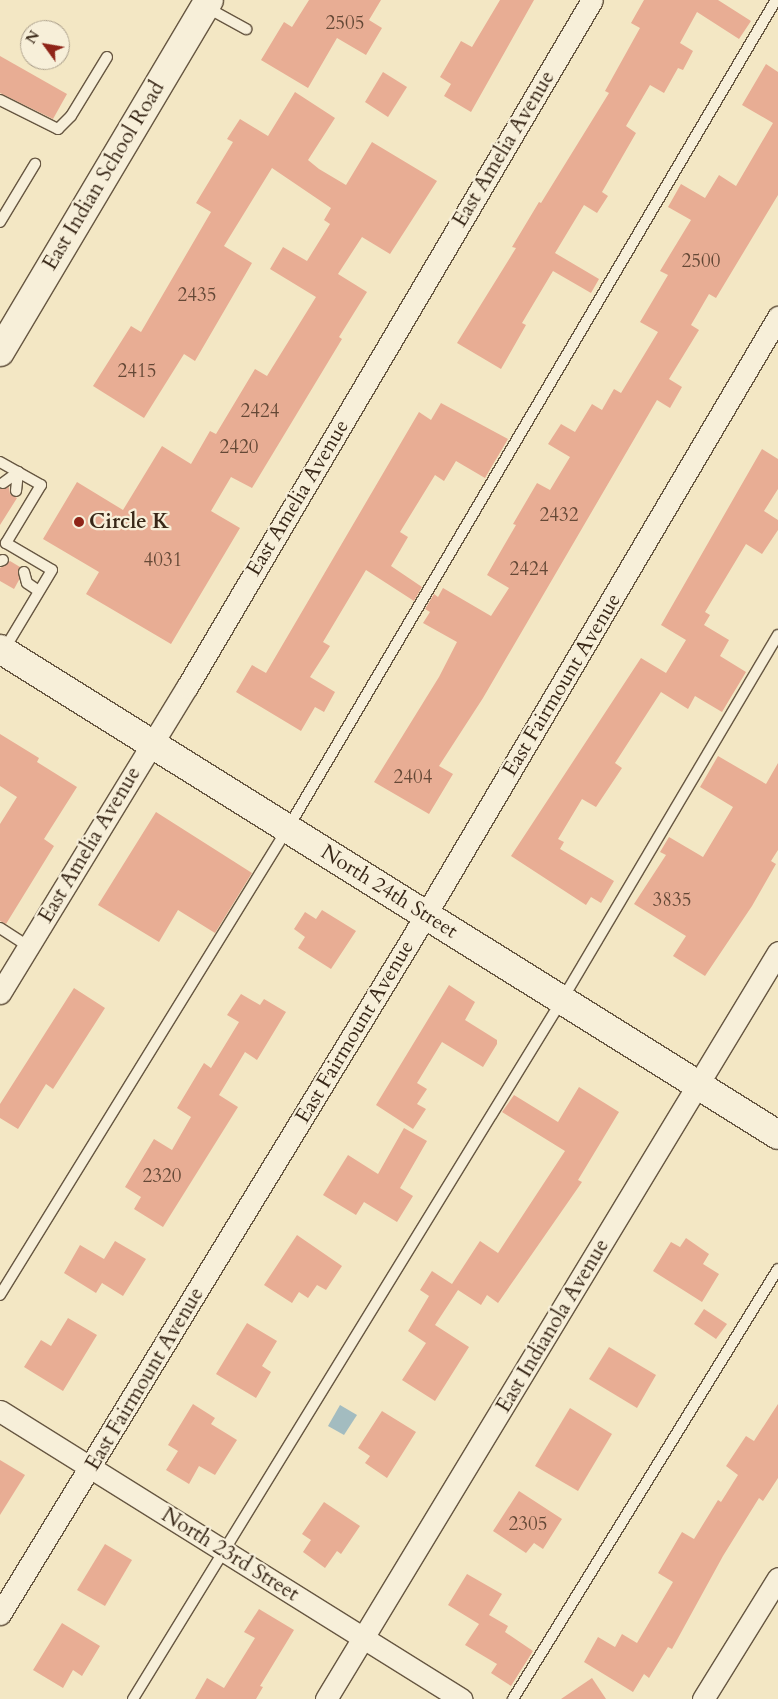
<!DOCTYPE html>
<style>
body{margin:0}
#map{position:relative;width:778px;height:1699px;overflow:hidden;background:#f3e7c4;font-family:Cardo,serif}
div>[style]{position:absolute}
.water>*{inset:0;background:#a3bcc0}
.building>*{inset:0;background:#e8ad94}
.roads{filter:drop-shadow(1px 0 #675742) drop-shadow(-1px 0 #675742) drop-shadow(0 1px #675742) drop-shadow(0 -1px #675742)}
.lane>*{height:10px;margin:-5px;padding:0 5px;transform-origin:5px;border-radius:5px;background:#f7efd9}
.street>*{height:21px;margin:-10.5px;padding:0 10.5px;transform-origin:10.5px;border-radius:10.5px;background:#f7efd9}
.secondary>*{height:28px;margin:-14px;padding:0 14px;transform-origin:14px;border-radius:14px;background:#f7efd9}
.dots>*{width:14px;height:14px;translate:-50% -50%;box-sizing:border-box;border:2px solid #f7efd9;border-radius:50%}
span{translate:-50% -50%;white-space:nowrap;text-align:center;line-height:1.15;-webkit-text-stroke:4.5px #f7efd9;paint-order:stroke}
.number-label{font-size:19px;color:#644836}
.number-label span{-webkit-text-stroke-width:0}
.street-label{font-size:21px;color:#382717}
.poi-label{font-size:21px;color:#382717;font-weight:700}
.left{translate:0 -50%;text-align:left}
.north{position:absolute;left:20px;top:20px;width:50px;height:50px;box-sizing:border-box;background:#f7efd9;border:1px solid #ab9f8b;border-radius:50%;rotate:302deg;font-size:14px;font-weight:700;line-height:20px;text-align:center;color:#382717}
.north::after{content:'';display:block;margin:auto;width:18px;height:22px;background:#8f2418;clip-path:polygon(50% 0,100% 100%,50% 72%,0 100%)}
</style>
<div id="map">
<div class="water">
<div style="clip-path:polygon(340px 1405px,357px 1415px,344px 1435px,328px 1426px)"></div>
</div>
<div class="building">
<div style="clip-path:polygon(309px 0,381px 0,369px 20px,382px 28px,366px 55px,337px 38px,308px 88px,261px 60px,284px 22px,292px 27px)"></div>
<div style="clip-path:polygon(500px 0,534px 0,471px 112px,444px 96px,451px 84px,440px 77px,461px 41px,472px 47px)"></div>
<div style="clip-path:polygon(644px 0,718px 0,751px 21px,739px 39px,697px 12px,680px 43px,693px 51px,683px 70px,678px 68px,664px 93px,650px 85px,626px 126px,636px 133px,602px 192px,608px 196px,597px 213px,584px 205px,555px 253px,599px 279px,591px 293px,553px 271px,522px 323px,526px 325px,501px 369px,457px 343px,516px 248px,512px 247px,539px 202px,541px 203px,609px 93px,605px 91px,640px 28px,631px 23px)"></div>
<div style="clip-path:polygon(0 56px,67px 94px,53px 119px,0 93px)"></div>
<div style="clip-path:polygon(766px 64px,778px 72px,778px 195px,716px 298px,709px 294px,691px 325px,699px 330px,669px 379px,682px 387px,670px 408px,657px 400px,483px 698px,439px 766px,453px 774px,429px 814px,374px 782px,439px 677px,457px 642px,423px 623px,430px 612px,425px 609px,434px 594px,438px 597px,443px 588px,491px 616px,509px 588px,487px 575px,516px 525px,513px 524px,537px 483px,550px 490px,570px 457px,548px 444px,561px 424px,575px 432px,592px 404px,602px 410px,614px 389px,621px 393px,658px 332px,640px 322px,668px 275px,660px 271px,691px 220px,668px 207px,681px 184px,705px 198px,719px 175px,736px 186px,773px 123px,742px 105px)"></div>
<div style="clip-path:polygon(383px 72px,407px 87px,388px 117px,365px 102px)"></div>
<div style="clip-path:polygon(295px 92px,335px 118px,308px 160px,319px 169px,346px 185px,372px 142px,437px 181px,390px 254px,362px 237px,338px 274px,367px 292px,339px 337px,342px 339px,252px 488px,231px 477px,211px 511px,240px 528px,171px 644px,86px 594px,99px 572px,43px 539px,77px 482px,123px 510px,162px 446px,191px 464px,210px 431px,216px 434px,255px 369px,267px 376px,316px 297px,270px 269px,283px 247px,307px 261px,330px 224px,324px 220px,331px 208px,272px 168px,224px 246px,252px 263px,195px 361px,184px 354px,144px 418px,93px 386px,131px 326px,141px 332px,211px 212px,196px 203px,233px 142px,227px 139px,240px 119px,268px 136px)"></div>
<div style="clip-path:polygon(441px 403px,508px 439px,485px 478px,456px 461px,444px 481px,435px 475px,400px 532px,408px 537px,391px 566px,422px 587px,414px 601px,366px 570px,323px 642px,330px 646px,310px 677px,335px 692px,324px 712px,315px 707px,301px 731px,236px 692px,252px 665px,266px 673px,419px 412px,431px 420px)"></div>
<div style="clip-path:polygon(762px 449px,778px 459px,778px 489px,764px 511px,778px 520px,778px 530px,762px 554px,746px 544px,705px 612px,710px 615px,704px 625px,729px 640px,720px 656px,746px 672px,722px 712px,695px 696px,688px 709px,661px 692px,615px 763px,622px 768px,596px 807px,582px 799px,558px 839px,564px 842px,560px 849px,614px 881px,601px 903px,591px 897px,586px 905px,511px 856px,641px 658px,666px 673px,686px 640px,661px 625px)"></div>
<div style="clip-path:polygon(9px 487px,10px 494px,17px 498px,0 525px,0 489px)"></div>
<div style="clip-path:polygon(10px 561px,20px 567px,19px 580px,14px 589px,0 581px,0 568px)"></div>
<div style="clip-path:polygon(0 734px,39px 758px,37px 762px,77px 787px,44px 839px,54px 846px,6px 924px,0 921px,0 824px,17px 797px,0 786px)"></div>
<div style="clip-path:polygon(718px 756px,766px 784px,778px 763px,778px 850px,771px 861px,776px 864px,752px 906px,705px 976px,673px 956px,686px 936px,634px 904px,666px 855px,660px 852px,669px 837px,703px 857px,733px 807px,700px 787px)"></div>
<div style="clip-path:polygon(156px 812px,252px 873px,215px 933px,178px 910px,159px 942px,98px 905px)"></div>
<div style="clip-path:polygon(322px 910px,356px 931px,331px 969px,298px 948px,305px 937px,294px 929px,305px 912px,316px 919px)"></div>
<div style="clip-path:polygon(449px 985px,475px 1002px,465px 1020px,497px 1040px,497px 1044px,483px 1067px,442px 1042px,417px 1083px,427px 1089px,417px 1104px,426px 1109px,413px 1129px,376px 1105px)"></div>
<div style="clip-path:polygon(74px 988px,105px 1008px,53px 1089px,46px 1084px,18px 1129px,0 1118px,0 1104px)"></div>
<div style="clip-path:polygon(241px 994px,260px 1005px,264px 999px,286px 1012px,257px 1060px,245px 1052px,219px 1095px,238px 1107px,163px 1227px,134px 1209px,141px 1197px,125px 1187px,154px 1139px,172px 1150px,191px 1117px,177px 1108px,204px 1063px,211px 1068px,239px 1022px,227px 1015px)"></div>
<div style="clip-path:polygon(579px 1087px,619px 1112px,578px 1180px,582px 1182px,498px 1303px,487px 1295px,481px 1305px,458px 1290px,435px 1325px,469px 1347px,435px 1401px,402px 1380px,426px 1343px,408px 1331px,429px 1296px,420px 1290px,432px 1271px,452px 1284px,480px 1241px,498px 1253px,565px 1151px,502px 1112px,514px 1095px,558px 1122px)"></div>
<div style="clip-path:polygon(404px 1128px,427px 1141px,400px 1188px,413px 1196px,397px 1222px,364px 1202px,356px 1215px,323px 1195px,348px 1155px,378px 1174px)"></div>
<div style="clip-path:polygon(297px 1235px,342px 1266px,326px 1290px,317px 1285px,308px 1298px,299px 1292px,292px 1303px,264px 1285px)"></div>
<div style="clip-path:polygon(686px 1238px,709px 1254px,703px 1264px,719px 1274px,702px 1302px,653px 1271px,671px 1242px,680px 1247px)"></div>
<div style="clip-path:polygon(115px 1241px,146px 1259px,123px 1296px,102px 1283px,96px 1293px,64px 1273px,80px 1245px,104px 1259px)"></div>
<div style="clip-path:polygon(704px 1309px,727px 1324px,716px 1339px,694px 1324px)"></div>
<div style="clip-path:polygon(68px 1318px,97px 1335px,63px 1391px,24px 1367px,41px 1340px,51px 1346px)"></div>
<div style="clip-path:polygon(247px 1323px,277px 1341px,262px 1366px,271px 1372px,256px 1398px,216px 1374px)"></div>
<div style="clip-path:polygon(609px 1347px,656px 1375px,637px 1408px,589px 1379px)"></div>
<div style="clip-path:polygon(193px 1404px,215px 1418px,211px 1424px,237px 1440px,215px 1475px,199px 1466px,189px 1484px,166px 1470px,178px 1451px,168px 1445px)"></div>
<div style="clip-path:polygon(778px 1404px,778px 1478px,763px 1501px,759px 1498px,723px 1556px,672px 1649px,668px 1647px,649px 1678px,644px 1674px,633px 1692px,584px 1662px,598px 1637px,615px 1647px,622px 1634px,637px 1643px,673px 1582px,658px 1573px,682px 1532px,694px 1539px,718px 1500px,721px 1502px,738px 1475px,726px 1466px,746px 1436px,754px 1441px)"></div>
<div style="clip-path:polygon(570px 1408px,612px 1434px,578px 1491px,535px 1466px)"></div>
<div style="clip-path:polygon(382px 1411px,416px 1432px,387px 1478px,365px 1463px,370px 1456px,358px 1448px)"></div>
<div style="clip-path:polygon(0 1460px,25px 1475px,0 1515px)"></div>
<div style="clip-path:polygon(519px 1491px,562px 1519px,543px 1549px,534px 1543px,526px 1553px,493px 1531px)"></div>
<div style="clip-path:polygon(324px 1502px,360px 1526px,341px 1554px,337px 1551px,325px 1568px,303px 1552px,311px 1540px,302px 1534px)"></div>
<div style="clip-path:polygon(105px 1544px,132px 1560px,105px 1606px,77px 1590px)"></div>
<div style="clip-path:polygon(467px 1574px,502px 1594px,489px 1615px,508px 1626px,505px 1632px,533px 1651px,511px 1686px,491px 1673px,497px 1664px,465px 1645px,479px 1624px,448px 1605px)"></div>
<div style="clip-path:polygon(259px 1609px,294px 1630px,260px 1686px,263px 1687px,256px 1699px,195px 1699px,207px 1678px,224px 1688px,255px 1638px,244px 1632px)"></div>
<div style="clip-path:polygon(62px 1623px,100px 1646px,82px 1676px,73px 1670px,63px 1688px,33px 1670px)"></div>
<div style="clip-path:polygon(592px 1678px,606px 1699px,561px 1699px)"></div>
</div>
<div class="roads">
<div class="lane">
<div style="left:206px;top:7px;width:46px;rotate:28.8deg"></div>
<div style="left:0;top:100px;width:65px;rotate:26.6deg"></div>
<div style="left:58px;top:129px;width:18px;rotate:-45deg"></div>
<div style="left:71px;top:116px;width:69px;rotate:-58.6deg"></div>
<div style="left:0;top:222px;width:68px;rotate:-58.9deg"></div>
<div style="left:0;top:462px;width:47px;rotate:29.3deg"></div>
<div style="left:41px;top:485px;width:68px;rotate:121.1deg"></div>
<div style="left:6px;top:543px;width:53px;rotate:30.4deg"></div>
<div style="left:52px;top:570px;width:93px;rotate:121deg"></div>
<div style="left:3px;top:483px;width:19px;rotate:-36deg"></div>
<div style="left:18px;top:472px;width:19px;rotate:96deg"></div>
<div style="left:0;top:561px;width:3px;rotate:-18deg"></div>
<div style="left:24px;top:572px;width:11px;rotate:75deg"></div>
<div style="left:27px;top:583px;width:14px;rotate:34deg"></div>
<div style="left:0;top:928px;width:35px;rotate:33deg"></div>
<div style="left:0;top:1295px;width:549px;rotate:-58.34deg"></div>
<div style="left:288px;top:828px;width:961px;rotate:-59.49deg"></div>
<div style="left:133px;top:1699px;width:820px;rotate:-58.46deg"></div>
<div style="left:562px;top:1000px;width:424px;rotate:-59.4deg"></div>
<div style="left:513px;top:1699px;width:505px;rotate:-58.36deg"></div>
</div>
<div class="street">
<div style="left:0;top:993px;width:359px;rotate:-58.6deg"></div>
<div style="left:187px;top:687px;width:797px;rotate:-59.48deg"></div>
<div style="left:0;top:1411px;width:544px;rotate:31.99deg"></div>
<div style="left:0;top:1614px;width:786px;rotate:-58.64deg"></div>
<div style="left:409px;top:943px;width:727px;rotate:-59.48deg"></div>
<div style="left:326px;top:1699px;width:873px;rotate:-58.82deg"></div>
<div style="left:703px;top:1699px;width:142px;rotate:-58.2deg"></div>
</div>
<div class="secondary">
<div style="left:0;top:352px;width:409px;rotate:-59.3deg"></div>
<div style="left:0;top:649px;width:917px;rotate:31.99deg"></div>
</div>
</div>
<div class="dots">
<div style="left:79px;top:522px;background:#8f2418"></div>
</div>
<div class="number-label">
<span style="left:345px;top:24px">2505</span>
<span style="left:701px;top:262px">2500</span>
<span style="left:197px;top:296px">2435</span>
<span style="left:137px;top:372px">2415</span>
<span style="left:260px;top:412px">2424</span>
<span style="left:239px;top:448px">2420</span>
<span style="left:559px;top:516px">2432</span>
<span style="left:163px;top:561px">4031</span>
<span style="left:529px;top:570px">2424</span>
<span style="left:413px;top:778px">2404</span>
<span style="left:672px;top:901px">3835</span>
<span style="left:162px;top:1177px">2320</span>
<span style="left:528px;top:1525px">2305</span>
</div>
<div class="street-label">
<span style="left:504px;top:149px;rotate:-59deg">East Amelia Avenue</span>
<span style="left:104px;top:176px;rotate:-59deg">East Indian School Road</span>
<span style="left:298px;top:498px;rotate:-59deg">East Amelia Avenue</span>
<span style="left:562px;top:685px;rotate:-59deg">East Fairmount Avenue</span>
<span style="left:90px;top:845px;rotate:-59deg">East Amelia Avenue</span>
<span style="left:389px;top:892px;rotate:32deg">North 24th Street</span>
<span style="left:355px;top:1032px;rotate:-59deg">East Fairmount Avenue</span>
<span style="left:553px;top:1326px;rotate:-59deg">East Indianola Avenue</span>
<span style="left:145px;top:1379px;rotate:-59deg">East Fairmount Avenue</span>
<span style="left:230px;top:1555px;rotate:32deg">North 23rd Street</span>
</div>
<div class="poi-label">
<span class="left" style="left:89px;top:522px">Circle K</span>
</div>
<div class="north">N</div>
</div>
